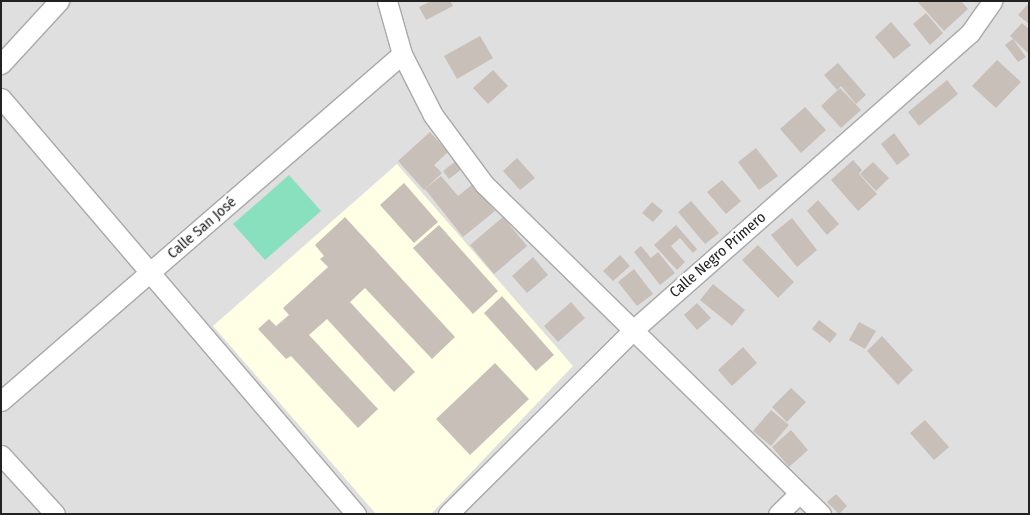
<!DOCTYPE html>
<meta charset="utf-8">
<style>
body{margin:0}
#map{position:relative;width:1030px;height:515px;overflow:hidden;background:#f2efe9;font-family:"Fira Sans Condensed",sans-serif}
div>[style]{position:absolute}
.residential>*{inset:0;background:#e0dfdf}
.education>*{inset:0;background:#ffffe5}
.pitch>*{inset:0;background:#88e0be}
.building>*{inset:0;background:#c7bfb8}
.roads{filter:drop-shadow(1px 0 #a9a9a9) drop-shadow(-1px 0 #a9a9a9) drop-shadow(0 1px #a9a9a9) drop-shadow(0 -1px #a9a9a9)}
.minor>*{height:19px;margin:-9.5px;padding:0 9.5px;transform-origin:9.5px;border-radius:9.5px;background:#fff}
span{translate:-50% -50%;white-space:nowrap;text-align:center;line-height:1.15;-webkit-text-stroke:4.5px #fff;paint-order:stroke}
.street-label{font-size:15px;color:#222}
.frame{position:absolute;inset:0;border:2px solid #222;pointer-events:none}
</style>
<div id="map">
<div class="residential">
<div style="clip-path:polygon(1px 1px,1029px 1px,1029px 514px,1px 514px)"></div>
</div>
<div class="education">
<div style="clip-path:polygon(397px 164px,573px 366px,431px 514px,376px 514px,213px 326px)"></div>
</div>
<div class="pitch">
<div style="clip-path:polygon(289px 175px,321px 211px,265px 260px,233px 224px)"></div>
</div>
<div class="building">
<div style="clip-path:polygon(431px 1px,450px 1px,453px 6px,426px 20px,419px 7px)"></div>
<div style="clip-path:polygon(917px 1px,961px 1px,968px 9px,944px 31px)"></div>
<div style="clip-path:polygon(1029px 3px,1029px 24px,1018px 15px)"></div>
<div style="clip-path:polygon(926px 13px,943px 33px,930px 45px,913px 24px)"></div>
<div style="clip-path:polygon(891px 22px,911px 45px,894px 59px,875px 37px)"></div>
<div style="clip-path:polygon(1022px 23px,1029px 29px,1028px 53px,1010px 36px)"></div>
<div style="clip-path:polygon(480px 36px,493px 58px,457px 79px,444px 56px)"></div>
<div style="clip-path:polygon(1013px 39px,1026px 57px,1018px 62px,1005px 45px)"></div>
<div style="clip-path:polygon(997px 60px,1021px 82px,996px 108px,972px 86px)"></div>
<div style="clip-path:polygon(838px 63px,866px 95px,856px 104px,841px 86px,837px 90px,824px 75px)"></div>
<div style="clip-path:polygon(493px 70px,508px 86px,488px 104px,473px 88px)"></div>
<div style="clip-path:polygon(947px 80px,958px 94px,919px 126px,908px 112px)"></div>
<div style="clip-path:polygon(840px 88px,861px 110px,841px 128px,821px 106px)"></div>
<div style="clip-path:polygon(805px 107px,826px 130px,801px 153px,780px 129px)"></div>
<div style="clip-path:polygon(430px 132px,448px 152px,434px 165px,442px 173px,424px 190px,398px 161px)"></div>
<div style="clip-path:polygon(894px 133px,910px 155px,897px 165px,881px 144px)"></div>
<div style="clip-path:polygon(756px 148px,778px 176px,759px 190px,738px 162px)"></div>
<div style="clip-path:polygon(461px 157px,467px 165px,449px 179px,443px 171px)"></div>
<div style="clip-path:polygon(517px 158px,535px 178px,520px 190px,503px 171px)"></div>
<div style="clip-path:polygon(853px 160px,862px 170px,859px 174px,877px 194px,858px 211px,831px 180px)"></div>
<div style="clip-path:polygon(873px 162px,889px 178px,876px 191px,860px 174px)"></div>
<div style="clip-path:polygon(441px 176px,458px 196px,473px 184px,495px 211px,463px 237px,425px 189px)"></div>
<div style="clip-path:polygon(722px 180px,741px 201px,726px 214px,707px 192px)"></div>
<div style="clip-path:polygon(404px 183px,438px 222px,414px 243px,380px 205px)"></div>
<div style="clip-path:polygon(818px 200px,839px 224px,827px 235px,807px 211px)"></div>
<div style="clip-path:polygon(691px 201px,719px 233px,705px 244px,678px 212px)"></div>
<div style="clip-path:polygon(652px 202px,663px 211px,653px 222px,642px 213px)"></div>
<div style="clip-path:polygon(345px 217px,455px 337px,432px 359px,365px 288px,350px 302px,415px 372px,394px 392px,327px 319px,309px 335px,378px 409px,358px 428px,291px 356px,286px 359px,258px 329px,269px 319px,276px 326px,289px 315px,283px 308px,328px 267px,320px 259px,324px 256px,315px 245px)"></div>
<div style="clip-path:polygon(503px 217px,527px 246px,494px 274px,470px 245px)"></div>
<div style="clip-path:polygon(792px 218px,817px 250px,797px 267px,771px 235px)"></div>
<div style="clip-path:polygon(439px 225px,498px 291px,473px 314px,413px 248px)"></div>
<div style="clip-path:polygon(676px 225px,697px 249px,693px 253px,680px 238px,671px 246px,685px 262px,677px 270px,654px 245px)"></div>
<div style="clip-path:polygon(758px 245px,794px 282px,778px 298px,742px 260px)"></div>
<div style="clip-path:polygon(641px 246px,651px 258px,658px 252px,675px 273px,660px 285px,634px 252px)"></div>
<div style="clip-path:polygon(620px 255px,630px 266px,613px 281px,603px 271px)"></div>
<div style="clip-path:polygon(533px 257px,548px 275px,527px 293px,512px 276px)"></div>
<div style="clip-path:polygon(634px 269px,653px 294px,637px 306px,618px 282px)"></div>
<div style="clip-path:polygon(713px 284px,745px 310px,732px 326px,700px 300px)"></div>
<div style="clip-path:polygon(502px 296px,554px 355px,536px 371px,484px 313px)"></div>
<div style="clip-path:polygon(571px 302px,585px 318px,558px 342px,544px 326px)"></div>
<div style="clip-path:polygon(697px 303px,711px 318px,697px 330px,684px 315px)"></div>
<div style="clip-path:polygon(819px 320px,837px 334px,830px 343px,812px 329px)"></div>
<div style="clip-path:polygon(859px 322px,876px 331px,865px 349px,849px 340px)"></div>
<div style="clip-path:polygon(882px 336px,913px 370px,898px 385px,867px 351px)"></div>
<div style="clip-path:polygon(743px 347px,757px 363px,732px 386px,718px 370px)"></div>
<div style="clip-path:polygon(495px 363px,529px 399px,470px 455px,436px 419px)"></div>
<div style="clip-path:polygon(791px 388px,806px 402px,787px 422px,772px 407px)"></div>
<div style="clip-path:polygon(771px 410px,789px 425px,771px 446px,753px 431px)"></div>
<div style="clip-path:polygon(925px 420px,949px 447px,934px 460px,910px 433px)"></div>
<div style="clip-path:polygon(791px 430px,808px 450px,789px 467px,772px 447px)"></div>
<div style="clip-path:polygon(836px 494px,847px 506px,839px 514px,827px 502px)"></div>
</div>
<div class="roads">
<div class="minor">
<div style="left:387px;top:1px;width:55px;rotate:74.2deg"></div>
<div style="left:402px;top:54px;width:68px;rotate:63.1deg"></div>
<div style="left:433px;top:115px;width:86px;rotate:53.5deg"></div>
<div style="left:484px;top:184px;width:472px;rotate:44.4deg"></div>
<div style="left:1px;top:64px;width:86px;rotate:-47.4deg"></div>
<div style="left:1px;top:98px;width:547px;rotate:49.52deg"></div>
<div style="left:1px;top:401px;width:530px;rotate:-40.87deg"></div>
<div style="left:1px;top:455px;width:80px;rotate:47.5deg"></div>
<div style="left:448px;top:514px;width:261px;rotate:-44.8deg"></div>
<div style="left:633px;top:330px;width:449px;rotate:-41.4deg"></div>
<div style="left:970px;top:33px;width:39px;rotate:-55deg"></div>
<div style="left:778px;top:514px;width:30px;rotate:-44deg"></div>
</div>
</div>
<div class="street-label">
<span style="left:202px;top:228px;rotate:-41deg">Calle San José</span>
<span style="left:718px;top:255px;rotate:-41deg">Calle Negro Primero</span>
</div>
<div class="frame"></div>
</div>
